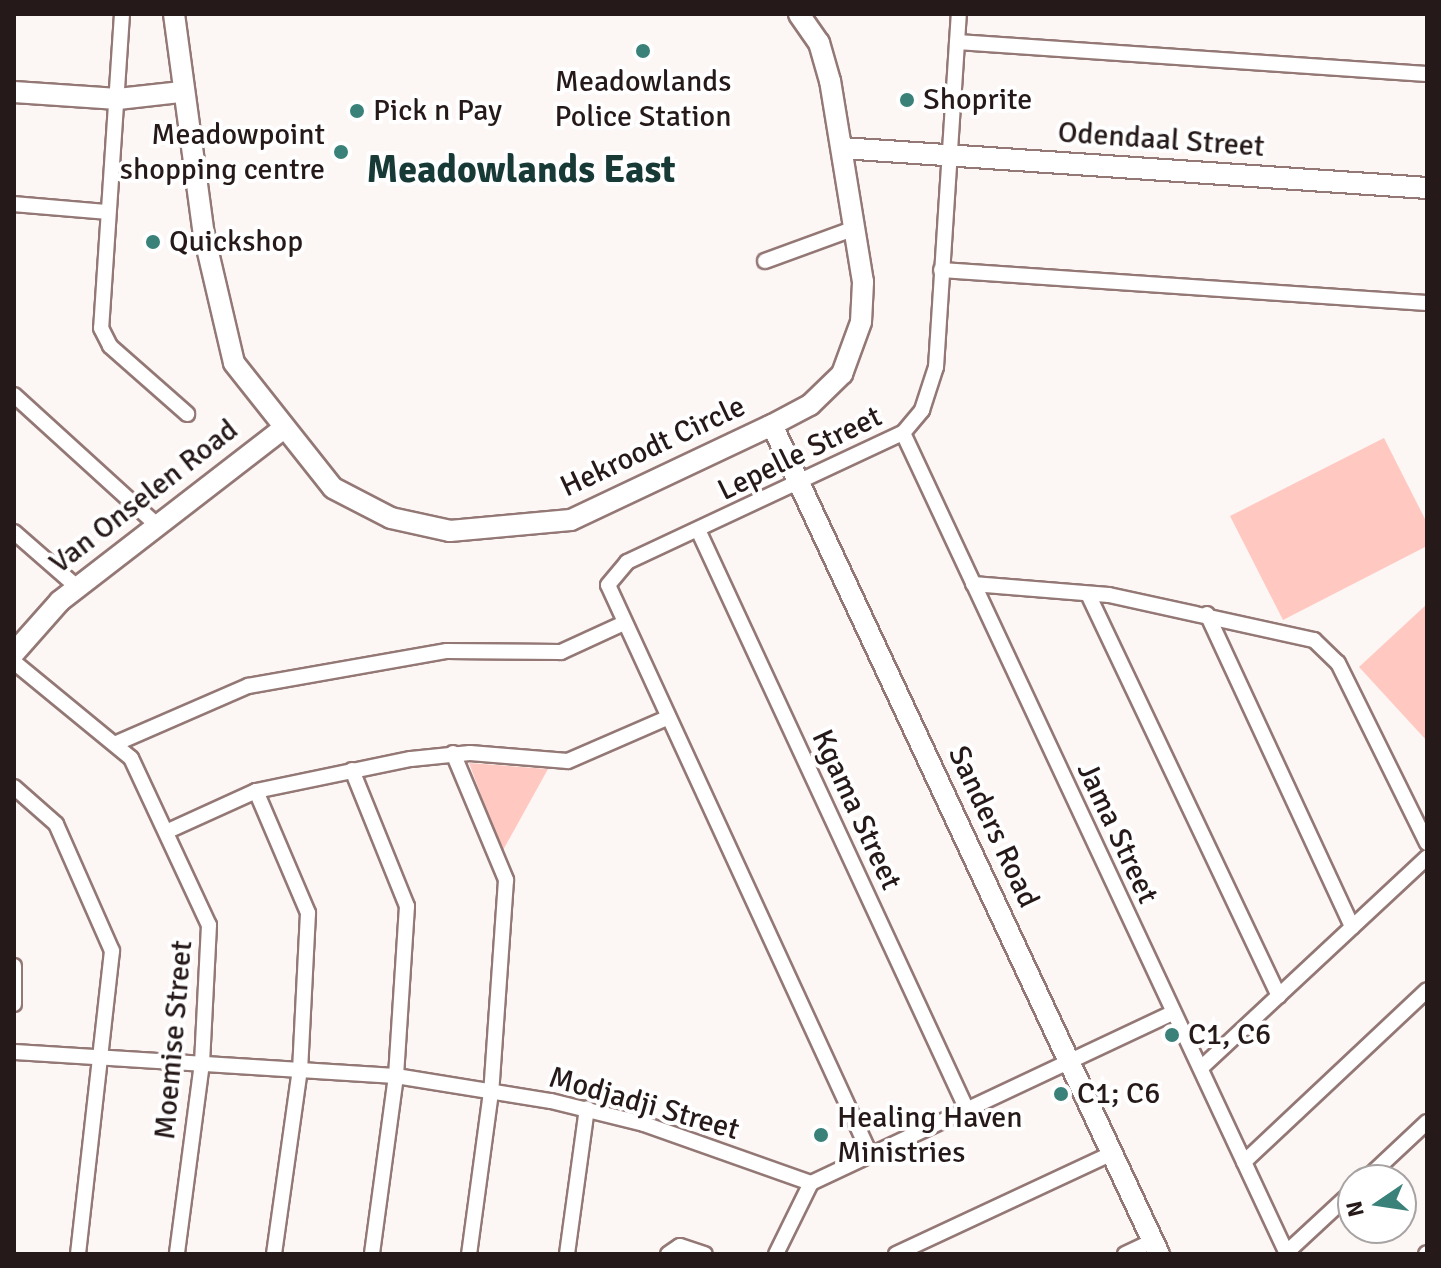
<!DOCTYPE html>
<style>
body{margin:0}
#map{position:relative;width:1441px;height:1268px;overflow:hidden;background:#fcf6f5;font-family:Signika,sans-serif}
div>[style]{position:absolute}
.green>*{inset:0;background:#ffc9c2}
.roads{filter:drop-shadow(2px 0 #937875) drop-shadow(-2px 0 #937875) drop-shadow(0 2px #937875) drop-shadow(0 -2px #937875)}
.street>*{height:14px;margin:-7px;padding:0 7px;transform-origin:7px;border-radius:7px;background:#fff}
.secondary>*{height:20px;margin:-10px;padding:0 10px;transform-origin:10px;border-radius:10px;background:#fff}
.dots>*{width:22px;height:22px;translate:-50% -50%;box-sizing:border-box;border:4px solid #fff;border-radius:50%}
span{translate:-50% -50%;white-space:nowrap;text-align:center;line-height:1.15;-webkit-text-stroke:8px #fff;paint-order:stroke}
.poi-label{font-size:30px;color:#251a19}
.left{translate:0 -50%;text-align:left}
.right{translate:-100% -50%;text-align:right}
.street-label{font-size:30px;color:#251a19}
.district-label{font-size:38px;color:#183a36;font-weight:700}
.frame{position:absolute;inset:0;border:16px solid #251a19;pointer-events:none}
.north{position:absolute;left:1337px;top:1164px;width:80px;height:80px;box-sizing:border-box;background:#fff;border:2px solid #a8a3a3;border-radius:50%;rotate:257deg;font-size:22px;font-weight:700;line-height:32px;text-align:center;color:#251a19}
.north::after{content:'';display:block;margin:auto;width:28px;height:36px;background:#3a817a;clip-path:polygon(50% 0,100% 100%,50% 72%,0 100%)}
</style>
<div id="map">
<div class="green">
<div style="clip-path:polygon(1384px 438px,1427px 523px,1427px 546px,1283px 620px,1230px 516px)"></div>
<div style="clip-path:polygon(1427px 604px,1427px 741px,1359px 667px)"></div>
<div style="clip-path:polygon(469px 763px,548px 769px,502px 852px)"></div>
</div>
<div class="roads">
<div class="street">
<div style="left:122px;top:14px;width:315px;rotate:93.8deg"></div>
<div style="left:101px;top:328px;width:20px;rotate:63deg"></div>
<div style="left:110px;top:346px;width:103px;rotate:41.4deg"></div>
<div style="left:957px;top:42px;width:471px;rotate:3.9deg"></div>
<div style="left:14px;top:204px;width:94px;rotate:4.9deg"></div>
<div style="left:765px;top:261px;width:96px;rotate:-20.1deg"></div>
<div style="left:941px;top:270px;width:487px;rotate:3.9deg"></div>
<div style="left:14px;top:395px;width:192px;rotate:42.3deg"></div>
<div style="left:903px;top:433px;width:906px;rotate:64.93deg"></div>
<div style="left:14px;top:532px;width:84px;rotate:41.1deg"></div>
<div style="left:699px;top:532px;width:637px;rotate:65.12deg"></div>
<div style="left:973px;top:584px;width:136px;rotate:4.6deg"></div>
<div style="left:1109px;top:595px;width:210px;rotate:12.4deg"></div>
<div style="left:1314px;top:640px;width:33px;rotate:44deg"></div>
<div style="left:1338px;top:663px;width:201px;rotate:63.7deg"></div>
<div style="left:1088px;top:594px;width:445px;rotate:64.6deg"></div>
<div style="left:1207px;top:614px;width:345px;rotate:65.1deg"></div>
<div style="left:14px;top:662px;width:151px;rotate:39.4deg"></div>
<div style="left:131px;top:758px;width:184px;rotate:65deg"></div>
<div style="left:209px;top:925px;width:138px;rotate:92.9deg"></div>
<div style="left:202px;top:1063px;width:193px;rotate:97.5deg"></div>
<div style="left:117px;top:743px;width:143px;rotate:-23.5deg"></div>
<div style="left:248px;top:686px;width:202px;rotate:-10deg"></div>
<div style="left:447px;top:651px;width:114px;rotate:0.5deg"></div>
<div style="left:561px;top:652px;width:69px;rotate:-24.7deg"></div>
<div style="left:453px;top:753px;width:138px;rotate:67.3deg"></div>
<div style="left:506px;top:880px;width:213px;rotate:94deg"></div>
<div style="left:491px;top:1092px;width:163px;rotate:97.7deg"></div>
<div style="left:352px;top:770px;width:147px;rotate:68deg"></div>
<div style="left:407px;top:906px;width:170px;rotate:93.7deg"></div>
<div style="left:396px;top:1076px;width:180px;rotate:97.7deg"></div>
<div style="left:14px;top:787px;width:56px;rotate:41.4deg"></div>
<div style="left:56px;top:824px;width:139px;rotate:66.2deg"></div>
<div style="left:112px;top:951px;width:305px;rotate:96.4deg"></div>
<div style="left:256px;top:791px;width:133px;rotate:66.9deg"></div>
<div style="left:308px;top:913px;width:156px;rotate:92.9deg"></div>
<div style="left:300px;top:1069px;width:187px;rotate:98deg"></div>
<div style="left:168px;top:831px;width:97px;rotate:-24.4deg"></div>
<div style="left:256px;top:791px;width:158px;rotate:-11.7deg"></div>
<div style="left:411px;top:759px;width:59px;rotate:-5.8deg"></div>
<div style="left:470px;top:753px;width:98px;rotate:4.7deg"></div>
<div style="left:568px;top:761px;width:108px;rotate:-23.5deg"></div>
<div style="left:14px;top:966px;width:38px;rotate:90deg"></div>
<div style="left:14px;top:1052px;width:383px;rotate:3.6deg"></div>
<div style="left:396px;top:1076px;width:157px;rotate:9.2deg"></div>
<div style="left:551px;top:1101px;width:96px;rotate:13.9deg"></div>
<div style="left:644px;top:1124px;width:177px;rotate:19.5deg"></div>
<div style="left:811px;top:1183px;width:399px;rotate:-25.2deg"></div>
<div style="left:1201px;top:1068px;width:309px;rotate:-43deg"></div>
<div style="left:870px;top:1154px;width:626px;rotate:-114.72deg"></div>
<div style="left:608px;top:585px;width:30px;rotate:-50deg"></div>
<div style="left:627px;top:562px;width:305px;rotate:-25.1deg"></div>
<div style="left:903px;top:433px;width:30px;rotate:-50deg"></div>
<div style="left:922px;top:410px;width:45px;rotate:-72deg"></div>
<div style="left:936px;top:367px;width:354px;rotate:-86.3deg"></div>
<div style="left:1244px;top:1162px;width:251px;rotate:-43.2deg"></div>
<div style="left:1365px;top:1180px;width:85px;rotate:-43.1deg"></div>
<div style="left:1286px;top:1253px;width:91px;rotate:-42.8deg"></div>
<div style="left:567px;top:1254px;width:147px;rotate:-82.2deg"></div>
<div style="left:668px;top:1254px;width:14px;rotate:-34deg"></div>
<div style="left:680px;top:1246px;width:26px;rotate:18deg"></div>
<div style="left:776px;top:1254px;width:79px;rotate:-63.8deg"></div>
<div style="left:896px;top:1254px;width:239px;rotate:-25deg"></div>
<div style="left:1125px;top:1254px;width:31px;rotate:-25deg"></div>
<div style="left:1426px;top:1254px;width:1px;rotate:-45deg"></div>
</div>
<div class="secondary">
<div style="left:174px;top:14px;width:223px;rotate:82.3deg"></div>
<div style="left:204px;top:235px;width:131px;rotate:76.8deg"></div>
<div style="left:234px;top:363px;width:159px;rotate:51.6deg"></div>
<div style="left:333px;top:488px;width:65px;rotate:27.3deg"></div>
<div style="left:391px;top:518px;width:60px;rotate:12.4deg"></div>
<div style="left:450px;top:531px;width:121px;rotate:-5.2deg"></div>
<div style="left:571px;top:520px;width:222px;rotate:-25.3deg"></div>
<div style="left:772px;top:425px;width:43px;rotate:-27.8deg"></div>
<div style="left:810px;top:405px;width:45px;rotate:-44.1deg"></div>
<div style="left:842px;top:374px;width:55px;rotate:-69.9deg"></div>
<div style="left:861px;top:322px;width:40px;rotate:-87.1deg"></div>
<div style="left:863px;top:282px;width:204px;rotate:-99.3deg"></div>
<div style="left:830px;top:81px;width:40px;rotate:-106deg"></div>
<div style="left:819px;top:43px;width:35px;rotate:-125deg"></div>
<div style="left:14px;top:92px;width:104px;rotate:3.9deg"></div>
<div style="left:118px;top:99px;width:62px;rotate:-6.4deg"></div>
<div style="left:842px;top:148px;width:586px;rotate:3.91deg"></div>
<div style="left:772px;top:425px;width:915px;rotate:64.98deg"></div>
<div style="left:14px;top:653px;width:69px;rotate:-48.5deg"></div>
<div style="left:60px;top:601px;width:283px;rotate:-37.7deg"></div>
</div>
</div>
<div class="dots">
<div style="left:643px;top:51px;background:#3a817a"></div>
<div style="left:907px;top:100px;background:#3a817a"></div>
<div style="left:357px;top:111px;background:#3a817a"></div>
<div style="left:341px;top:152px;background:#3a817a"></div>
<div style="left:153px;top:242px;background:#3a817a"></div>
<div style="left:1172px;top:1035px;background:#3a817a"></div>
<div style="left:1061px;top:1094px;background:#3a817a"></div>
<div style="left:821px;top:1135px;background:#3a817a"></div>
</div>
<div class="poi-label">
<span style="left:643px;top:99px">Meadowlands<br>Police Station</span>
<span class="left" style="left:923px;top:100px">Shoprite</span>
<span class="left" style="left:373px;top:111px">Pick n Pay</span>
<span class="right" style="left:325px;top:152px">Meadowpoint<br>shopping centre</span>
<span class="left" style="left:169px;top:242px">Quickshop</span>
<span class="left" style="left:1188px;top:1035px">C1, C6</span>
<span class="left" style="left:1077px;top:1094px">C1; C6</span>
<span class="left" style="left:837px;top:1135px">Healing Haven<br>Ministries</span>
</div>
<div class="street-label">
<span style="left:1161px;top:140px;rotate:4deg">Odendaal Street</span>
<span style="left:653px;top:447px;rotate:-25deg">Hekroodt Circle</span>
<span style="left:800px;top:454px;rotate:-26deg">Lepelle Street</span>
<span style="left:144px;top:497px;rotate:-38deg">Van Onselen Road</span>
<span style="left:856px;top:810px;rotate:65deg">Kgama Street</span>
<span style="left:993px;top:827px;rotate:65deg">Sanders Road</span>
<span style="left:1117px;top:833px;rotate:65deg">Jama Street</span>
<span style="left:174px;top:1040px;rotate:-85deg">Moemise Street</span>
<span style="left:644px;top:1104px;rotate:16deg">Modjadji Street</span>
</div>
<div class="district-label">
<span style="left:521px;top:170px">Meadowlands East</span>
</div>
<div class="frame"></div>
<div class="north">N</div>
</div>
